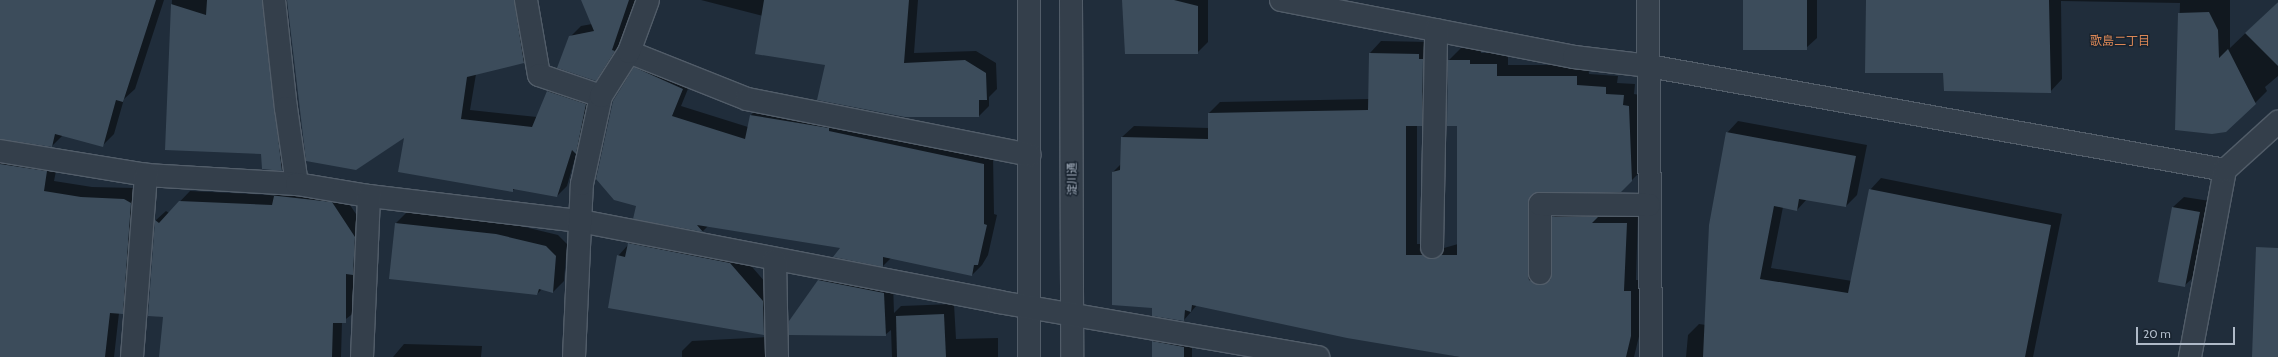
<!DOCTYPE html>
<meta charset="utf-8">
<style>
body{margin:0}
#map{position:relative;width:2278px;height:357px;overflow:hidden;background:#202d3b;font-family:Cabin,"Noto Sans JP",sans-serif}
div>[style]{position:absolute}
.shadow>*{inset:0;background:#0007}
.building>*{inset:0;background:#3c4c5b}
.roads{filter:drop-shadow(1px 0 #525d69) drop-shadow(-1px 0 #525d69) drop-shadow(0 1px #525d69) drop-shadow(0 -1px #525d69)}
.minor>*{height:22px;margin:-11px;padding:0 11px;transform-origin:11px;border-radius:11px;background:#343f4b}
span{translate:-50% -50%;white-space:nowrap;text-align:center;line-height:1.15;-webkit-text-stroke:3px #192430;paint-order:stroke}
.street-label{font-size:11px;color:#afbac8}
.neighbourhood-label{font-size:12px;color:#db8756}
.scale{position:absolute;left:2136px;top:327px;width:99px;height:18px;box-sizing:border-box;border:2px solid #afbac8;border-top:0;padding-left:5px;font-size:12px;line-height:14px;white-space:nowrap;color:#afbac8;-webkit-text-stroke:3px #192430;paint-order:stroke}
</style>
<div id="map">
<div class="shadow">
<div style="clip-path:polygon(0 0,164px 0,135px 89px,124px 99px,114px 134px,102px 146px,63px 135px,52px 146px,0 73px)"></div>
<div style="clip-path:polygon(172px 0,275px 0,294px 158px,282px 170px,263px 168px,262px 153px,166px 149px)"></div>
<div style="clip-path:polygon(288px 0,525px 0,533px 53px,524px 62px,476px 74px,470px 110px,537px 117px,548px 92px,558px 82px,595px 95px,585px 144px,577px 151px,567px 186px,557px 196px,516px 188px,512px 191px,406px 136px)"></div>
<div style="clip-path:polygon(582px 0,635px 0,622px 39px,624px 40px,606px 69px,595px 80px,570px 37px,581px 26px,592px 24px)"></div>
<div style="clip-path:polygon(701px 0,918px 0,914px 53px,976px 51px,996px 63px,997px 89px,989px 97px,989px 106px,979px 116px,826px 64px,763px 16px)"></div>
<div style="clip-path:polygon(1123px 0,1208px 0,1208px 42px,1197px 53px)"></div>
<div style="clip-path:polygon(1744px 0,1817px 0,1817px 38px,1806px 48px)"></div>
<div style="clip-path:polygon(1867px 0,2230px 0,2230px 48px,2278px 2px,2278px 76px,2265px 87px,2267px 91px,2255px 103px,2176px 129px,2180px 3px,2061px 1px,2062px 79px,2050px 92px,1944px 72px)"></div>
<div style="clip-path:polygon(1381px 41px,1430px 42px,1433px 113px,1421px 125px,1417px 125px,1417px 244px,1435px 244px,1444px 248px,1458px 244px,1458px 125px,1449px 60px,1461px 48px,1481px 49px,1481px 53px,1508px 53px,1508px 65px,1588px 65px,1589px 74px,1618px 76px,1617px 83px,1635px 84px,1634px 94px,1640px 95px,1644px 168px,1621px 191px,1539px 192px,1539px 261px,1541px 268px,1552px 274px,1554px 217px,1565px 205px,1638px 212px,1636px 280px,1642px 280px,1642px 324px,1634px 357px,1460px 357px,1197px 305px,1184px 320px,1153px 307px,1113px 172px,1121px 164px,1122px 137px,1134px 126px,1209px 128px,1209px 113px,1220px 102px,1369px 99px,1370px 53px)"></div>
<div style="clip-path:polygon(645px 58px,692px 79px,681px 106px,748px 127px,751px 115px,760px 105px,993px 154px,994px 214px,997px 215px,988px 255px,982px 265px,972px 275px,891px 258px,883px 266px,842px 247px,708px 226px,703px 231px,635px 218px,637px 205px,635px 68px)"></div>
<div style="clip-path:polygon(1738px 121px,1867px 145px,1857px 195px,1846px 206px,1807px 199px,1797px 210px,1783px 207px,1771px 268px,1852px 281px,1870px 190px,1881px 178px,2062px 214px,2033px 357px,1686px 357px,1688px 335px,1699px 324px,1706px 325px,1727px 133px)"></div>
<div style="clip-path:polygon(0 159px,58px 161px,54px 181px,92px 187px,135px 188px,133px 302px,122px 313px,119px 313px,114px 357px,0 357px)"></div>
<div style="clip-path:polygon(280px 185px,342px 193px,364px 226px,355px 312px,342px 322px,341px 357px,160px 357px,164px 317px,149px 315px,156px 220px,166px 211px,169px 213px,190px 191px,270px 195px)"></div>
<div style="clip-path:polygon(2184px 197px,2210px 201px,2195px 276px,2184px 286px,2173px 207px)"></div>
<div style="clip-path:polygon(407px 212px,508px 223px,558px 235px,567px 244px,564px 281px,553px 292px,542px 289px,537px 294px,396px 223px)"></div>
<div style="clip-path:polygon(638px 234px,740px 253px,773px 291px,773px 324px,764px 334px,618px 256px)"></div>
<div style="clip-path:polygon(828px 271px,893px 283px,894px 313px,901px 306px,954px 304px,956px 339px,998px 338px,998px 357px,892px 357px,891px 330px,885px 335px,818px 280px)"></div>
<div style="clip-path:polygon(1161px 333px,1192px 338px,1192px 357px,1153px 357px,1153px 341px)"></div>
<div style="clip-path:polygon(768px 337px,768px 357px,682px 357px,682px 351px,692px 341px)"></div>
<div style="clip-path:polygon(404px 344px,482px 346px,481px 357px,393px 357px)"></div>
</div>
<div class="building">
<div style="clip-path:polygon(0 0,156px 0,123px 102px,116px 100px,103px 147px,55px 134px,52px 147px,0 139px)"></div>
<div style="clip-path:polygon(207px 0,262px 0,282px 171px,262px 169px,261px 154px,165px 150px,171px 4px,206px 15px)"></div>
<div style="clip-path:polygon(287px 0,514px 0,524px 63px,467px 77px,461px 119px,532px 127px,547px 91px,586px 104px,576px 154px,572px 150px,557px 197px,513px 189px,513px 192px,398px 172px,404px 138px,356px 170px,306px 161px)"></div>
<div style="clip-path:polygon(581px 0,629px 0,612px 50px,615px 51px,596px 81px,557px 68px,569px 36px,594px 31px)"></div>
<div style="clip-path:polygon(764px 0,909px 0,904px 63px,965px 60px,986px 73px,987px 100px,979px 100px,979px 117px,905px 117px,817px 100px,825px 65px,755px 54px)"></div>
<div style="clip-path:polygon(1122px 0,1174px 0,1198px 6px,1198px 54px,1125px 54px)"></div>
<div style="clip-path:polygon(1743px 0,1807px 0,1807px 50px,1743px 50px)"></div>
<div style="clip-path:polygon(1866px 0,2049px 0,2051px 93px,1944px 91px,1943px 73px,1865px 73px)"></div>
<div style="clip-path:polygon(2278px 2px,2278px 66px,2245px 33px)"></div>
<div style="clip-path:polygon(2209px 12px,2218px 30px,2219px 58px,2228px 49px,2256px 104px,2226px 132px,2212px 134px,2175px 130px,2178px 13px)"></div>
<div style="clip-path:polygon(1369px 53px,1419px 54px,1419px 59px,1423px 59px,1422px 126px,1406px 126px,1406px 255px,1423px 255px,1431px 259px,1441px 255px,1457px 255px,1457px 126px,1447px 126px,1448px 60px,1470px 60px,1470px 64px,1497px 64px,1497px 76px,1577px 76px,1577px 85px,1606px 87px,1606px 94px,1624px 95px,1623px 105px,1629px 106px,1632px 181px,1621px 192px,1534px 193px,1528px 204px,1528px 273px,1529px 280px,1540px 285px,1551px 279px,1552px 217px,1598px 217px,1592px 223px,1627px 223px,1624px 291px,1631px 291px,1631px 336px,1626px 357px,1460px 357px,1347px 338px,1192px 305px,1191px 312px,1185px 310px,1184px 321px,1152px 316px,1152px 308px,1112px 305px,1112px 172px,1120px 170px,1121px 137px,1208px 139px,1208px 113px,1368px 110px)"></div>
<div style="clip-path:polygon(634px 67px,683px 89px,672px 116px,745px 139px,750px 115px,829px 128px,829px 131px,984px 164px,984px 224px,987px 225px,978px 265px,974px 265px,972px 276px,883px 257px,883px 267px,833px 257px,840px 248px,697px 225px,703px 232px,633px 219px,636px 206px,614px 200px,596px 179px,613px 101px)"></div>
<div style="clip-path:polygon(1726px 132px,1856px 156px,1846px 207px,1799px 199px,1797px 211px,1774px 206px,1760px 279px,1848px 293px,1869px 189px,2051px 225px,2025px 357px,1703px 357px,1709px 225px)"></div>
<div style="clip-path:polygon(0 164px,47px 171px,44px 191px,81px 197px,124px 199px,131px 203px,123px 314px,110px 313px,105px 357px,0 357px)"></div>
<div style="clip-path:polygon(269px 195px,332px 202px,355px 237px,353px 275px,346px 274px,346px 323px,333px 323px,332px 357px,159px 357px,163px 317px,148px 316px,155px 220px,159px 223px,179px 201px,272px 205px,274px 196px)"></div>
<div style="clip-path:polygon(2172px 207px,2200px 212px,2185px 287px,2158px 282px)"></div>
<div style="clip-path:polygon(395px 223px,496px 234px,546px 246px,556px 256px,553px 293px,539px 289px,537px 295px,389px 279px)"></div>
<div style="clip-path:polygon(628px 243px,730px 263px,763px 301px,764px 335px,608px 308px,617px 255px,625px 257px)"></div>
<div style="clip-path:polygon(2256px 247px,2278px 248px,2278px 357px,2252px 357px)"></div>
<div style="clip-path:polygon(818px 280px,884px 293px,886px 336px,789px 335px,789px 321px)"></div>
<div style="clip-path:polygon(944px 314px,946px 357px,897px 357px,896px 316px)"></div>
<div style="clip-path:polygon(1152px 341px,1184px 347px,1184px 357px,1152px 357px)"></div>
</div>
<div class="roads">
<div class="minor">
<div style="left:274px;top:0;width:109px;rotate:83.7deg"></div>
<div style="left:286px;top:108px;width:77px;rotate:81.8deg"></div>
<div style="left:526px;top:0;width:76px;rotate:80.2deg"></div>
<div style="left:539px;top:75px;width:65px;rotate:18.7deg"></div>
<div style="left:1029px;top:0;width:357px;rotate:90deg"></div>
<div style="left:1071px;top:0;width:357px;rotate:89.8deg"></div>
<div style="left:1281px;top:0;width:298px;rotate:11deg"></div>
<div style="left:1574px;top:57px;width:76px;rotate:6.8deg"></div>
<div style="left:1649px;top:66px;width:585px;rotate:10.23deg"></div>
<div style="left:1648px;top:0;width:357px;rotate:89.5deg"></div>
<div style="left:629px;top:52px;width:127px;rotate:21.7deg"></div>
<div style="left:747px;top:99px;width:288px;rotate:11.2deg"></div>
<div style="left:0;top:151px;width:148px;rotate:9.3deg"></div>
<div style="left:146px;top:175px;width:151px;rotate:3.4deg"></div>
<div style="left:297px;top:184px;width:73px;rotate:9.5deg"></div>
<div style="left:369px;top:196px;width:212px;rotate:6.8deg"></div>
<div style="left:580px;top:221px;width:427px;rotate:10.9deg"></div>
<div style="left:999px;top:302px;width:324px;rotate:9.8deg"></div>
<div style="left:1432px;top:247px;width:217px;rotate:-88.9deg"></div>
<div style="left:775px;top:260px;width:97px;rotate:88.8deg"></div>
<div style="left:1540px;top:273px;width:69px;rotate:-90deg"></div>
<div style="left:1540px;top:204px;width:109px;rotate:0.5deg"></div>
<div style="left:132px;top:357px;width:183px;rotate:-85.6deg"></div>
<div style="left:362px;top:357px;width:161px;rotate:-87.5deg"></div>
<div style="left:574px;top:357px;width:173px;rotate:-87.4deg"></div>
<div style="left:582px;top:184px;width:90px;rotate:-77.8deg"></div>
<div style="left:601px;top:96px;width:52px;rotate:-57.5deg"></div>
<div style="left:629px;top:52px;width:55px;rotate:-69.9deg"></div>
<div style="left:2190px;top:357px;width:190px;rotate:-79.4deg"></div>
<div style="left:2225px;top:170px;width:72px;rotate:-42.2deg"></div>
</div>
</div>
<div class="street-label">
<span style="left:1072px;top:179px;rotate:-90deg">淀川通</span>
</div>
<div class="neighbourhood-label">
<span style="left:2120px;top:41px">歌島二丁目</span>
</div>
<div class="scale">20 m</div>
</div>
